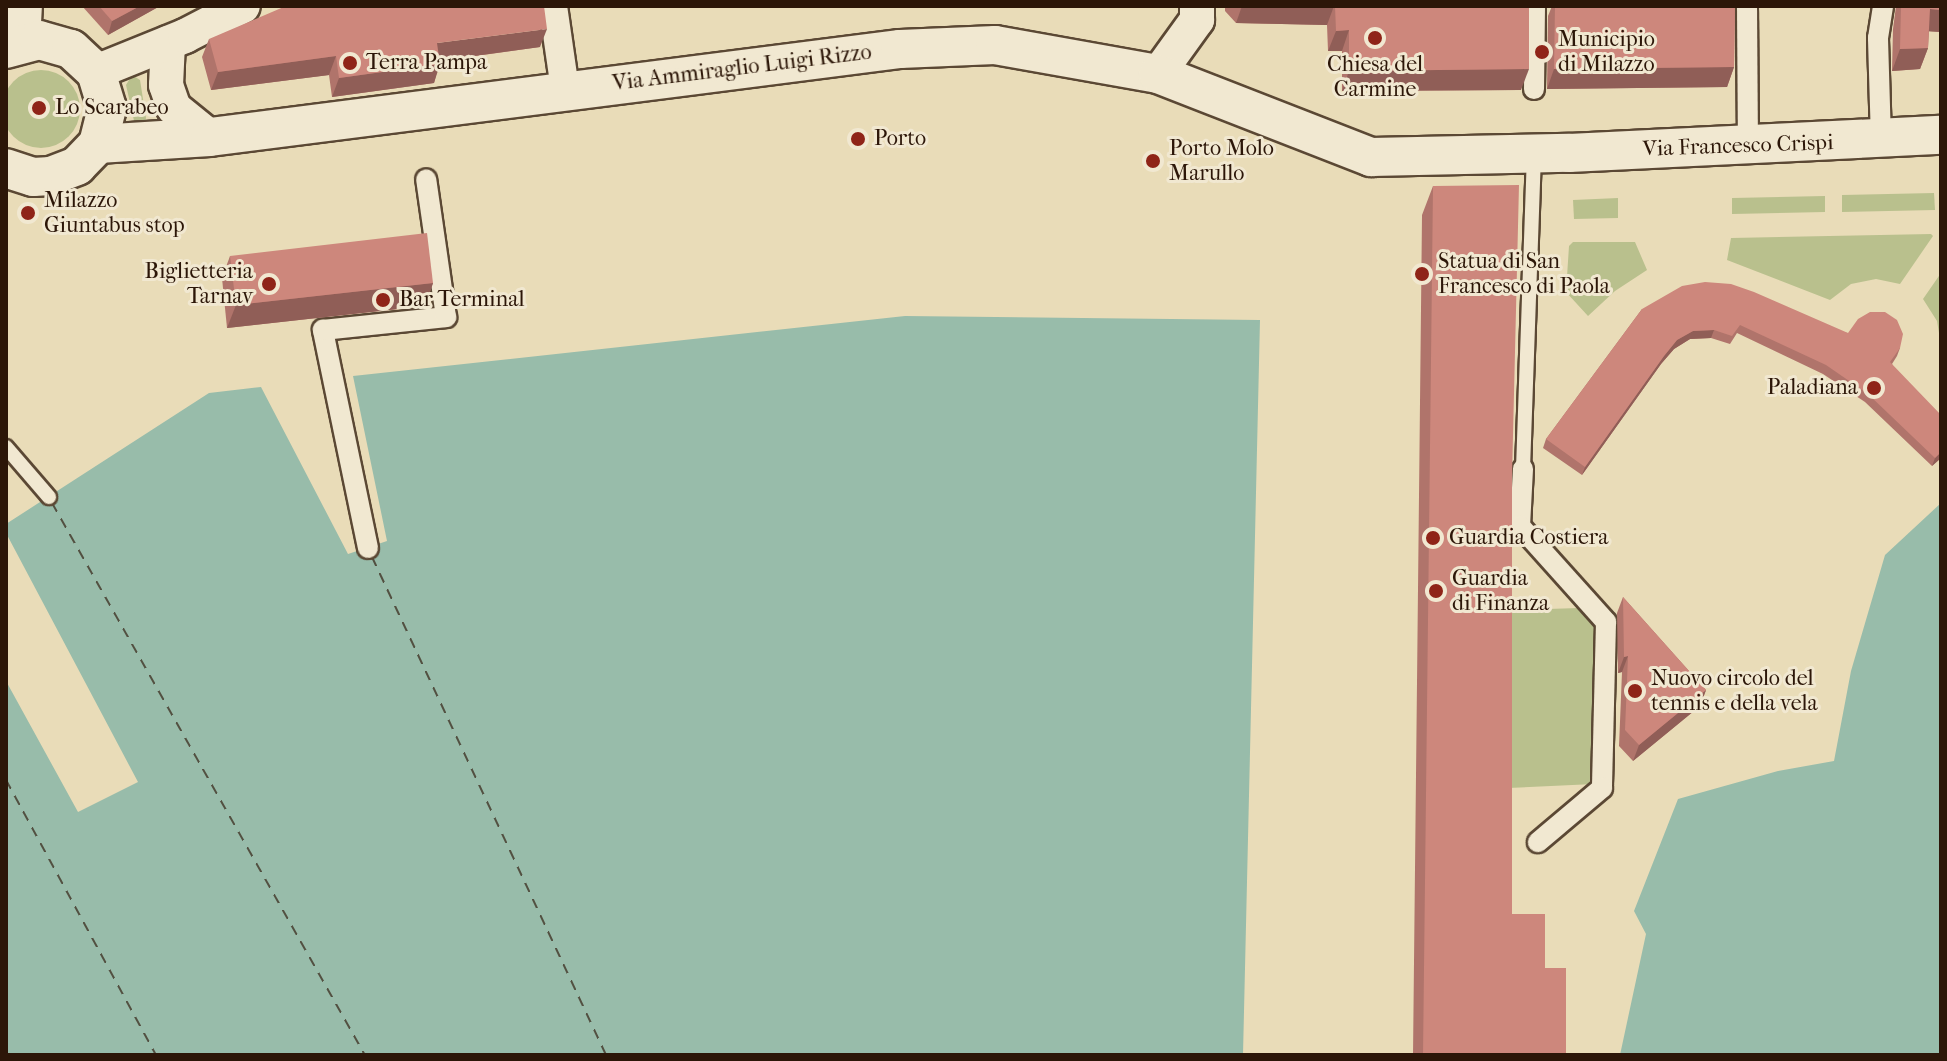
<!DOCTYPE html>
<style>
body{margin:0}
#map{position:relative;width:1947px;height:1061px;overflow:hidden;background:#e9dcb8;font-family:"IM FELL French Canon",serif}
div>[style]{position:absolute}
.green>*{inset:0;background:#b9c08d}
.round{border-radius:50%}
.water>*{inset:0;background:#98bcaa}
.ferry>*{height:2px;margin-top:-1px;transform-origin:0;background:repeating-linear-gradient(90deg,#525041 0 10px,transparent 0 18px)}
.roads{filter:drop-shadow(2px 0 #5b4834) drop-shadow(-2px 0 #5b4834) drop-shadow(0 2px #5b4834) drop-shadow(0 -2px #5b4834)}
.service>*{height:14px;margin:-7px;padding:0 7px;transform-origin:7px;border-radius:7px;background:#f1e8d1}
.pedestrian>*{height:20px;margin:-10px;padding:0 10px;transform-origin:10px;border-radius:10px;background:#f1e8d1}
.minor>*{height:28px;margin:-14px;padding:0 14px;transform-origin:14px;border-radius:14px;background:#f1e8d1}
.tertiary>*{height:34px;margin:-17px;padding:0 17px;transform-origin:17px;border-radius:17px;background:#f1e8d1}
.secondary>*{height:38px;margin:-19px;padding:0 19px;transform-origin:19px;border-radius:19px;background:#f1e8d1}
.wall>*{inset:0;background:#b0746b}
.shaded-wall>*{inset:0;background:#905e57}
.building>*{inset:0;background:#cd877c}
.dots>*{width:22px;height:22px;translate:-50% -50%;box-sizing:border-box;border:4px solid #f1e8d1;border-radius:50%}
span{translate:-50% -50%;white-space:nowrap;text-align:center;line-height:1.15;-webkit-text-stroke:6px #f1e8d1;paint-order:stroke}
.poi-label{font-size:22px;color:#2c1608}
.left{translate:0 -50%;text-align:left}
.right{translate:-100% -50%;text-align:right}
.street-label{font-size:22px;color:#2c1608}
.frame{position:absolute;inset:0;border:8px solid #2c1608;pointer-events:none}
</style>
<div id="map">
<div class="green">
<div class="round" style="left:2px;top:70px;width:78px;height:78px"></div>
<div style="clip-path:polygon(132px 75px,140px 80px,146px 118px,145px 122px,135px 125px,126px 85px)"></div>
<div style="clip-path:polygon(1934px 193px,1935px 210px,1842px 212px,1842px 195px)"></div>
<div style="clip-path:polygon(1825px 196px,1825px 212px,1732px 214px,1732px 198px)"></div>
<div style="clip-path:polygon(1618px 198px,1618px 218px,1574px 219px,1573px 200px)"></div>
<div style="clip-path:polygon(1931px 234px,1933px 236px,1900px 284px,1876px 279px,1851px 284px,1830px 300px,1727px 260px,1731px 238px)"></div>
<div style="clip-path:polygon(1573px 242px,1635px 242px,1647px 270px,1615px 291px,1588px 316px,1566px 292px,1569px 246px)"></div>
<div style="clip-path:polygon(1941px 273px,1941px 345px,1937px 321px,1923px 299px)"></div>
<div style="clip-path:polygon(1579px 608px,1596px 630px,1594px 784px,1508px 788px,1512px 610px)"></div>
</div>
<div class="water">
<div style="clip-path:polygon(905px 316px,1260px 320px,1243px 1055px,6px 1055px,6px 681px,78px 812px,138px 782px,6px 533px,6px 524px,209px 393px,261px 387px,348px 554px,387px 541px,353px 376px)"></div>
<div style="clip-path:polygon(1941px 503px,1941px 1055px,1620px 1055px,1646px 934px,1634px 911px,1678px 799px,1778px 771px,1834px 761px,1851px 671px,1885px 555px)"></div>
</div>
<div class="ferry">
<div style="left:52px;top:503px;width:635px;rotate:60.45deg"></div>
<div style="left:372px;top:557px;width:550px;rotate:64.83deg"></div>
<div style="left:6px;top:780px;width:313px;rotate:61.4deg"></div>
</div>
<div class="roads">
<div class="service">
<div style="left:6px;top:447px;width:66px;rotate:49.3deg"></div>
<div style="left:1523px;top:469px;width:315px;rotate:-88deg"></div>
</div>
<div class="pedestrian">
<div style="left:1747px;top:6px;width:140px;rotate:89.6deg"></div>
<div style="left:1534px;top:89px;width:83px;rotate:-89.3deg"></div>
<div style="left:1881px;top:140px;width:102px;rotate:-91.7deg"></div>
<div style="left:1878px;top:38px;width:32px;rotate:-81deg"></div>
<div style="left:1523px;top:469px;width:57px;rotate:93deg"></div>
<div style="left:1520px;top:526px;width:129px;rotate:48.1deg"></div>
<div style="left:1606px;top:622px;width:166px;rotate:91.4deg"></div>
<div style="left:1602px;top:788px;width:84px;rotate:139.8deg"></div>
<div style="left:368px;top:548px;width:223px;rotate:-101.7deg"></div>
<div style="left:323px;top:330px;width:124px;rotate:-6deg"></div>
<div style="left:446px;top:317px;width:139px;rotate:-98.2deg"></div>
</div>
<div class="minor">
<div style="left:553px;top:6px;width:84px;rotate:81.8deg"></div>
</div>
<div class="tertiary">
<div style="left:23px;top:42px;width:36px;rotate:-87deg"></div>
<div style="left:168px;top:43px;width:42px;rotate:92.7deg"></div>
<div style="left:166px;top:85px;width:24px;rotate:71deg"></div>
<div style="left:174px;top:108px;width:46px;rotate:38.9deg"></div>
<div style="left:96px;top:72px;width:96px;rotate:-22deg"></div>
<div style="left:185px;top:36px;width:65px;rotate:-27.3deg"></div>
<div style="left:1158px;top:74px;width:67px;rotate:-54.2deg"></div>
<div style="left:1197px;top:20px;width:14px;rotate:-90deg"></div>
</div>
<div class="secondary">
<div style="left:6px;top:49px;width:34px;rotate:-15deg"></div>
<div style="left:39px;top:40px;width:33px;rotate:16deg"></div>
<div style="left:71px;top:49px;width:34px;rotate:43deg"></div>
<div style="left:96px;top:72px;width:38px;rotate:73deg"></div>
<div style="left:107px;top:108px;width:37px;rotate:104deg"></div>
<div style="left:98px;top:144px;width:30px;rotate:134deg"></div>
<div style="left:77px;top:166px;width:28px;rotate:159deg"></div>
<div style="left:51px;top:176px;width:18px;rotate:177deg"></div>
<div style="left:33px;top:177px;width:28px;rotate:-162deg"></div>
<div style="left:98px;top:144px;width:112px;rotate:-3.6deg"></div>
<div style="left:210px;top:137px;width:696px;rotate:-7.27deg"></div>
<div style="left:900px;top:49px;width:95px;rotate:-2.4deg"></div>
<div style="left:995px;top:45px;width:166px;rotate:10.1deg"></div>
<div style="left:1158px;top:74px;width:229px;rotate:21.3deg"></div>
<div style="left:1371px;top:157px;width:198px;rotate:-1.2deg"></div>
<div style="left:1569px;top:153px;width:372px;rotate:-2.8deg"></div>
</div>
</div>
<div class="wall">
<div style="clip-path:polygon(82px 6px,160px 6px,108px 35px)"></div>
<div style="clip-path:polygon(1225px 6px,1529px 6px,1521px 90px,1342px 91px,1342px 51px,1328px 51px,1327px 25px,1236px 23px,1225px 11px)"></div>
<div style="clip-path:polygon(1552px 6px,1735px 6px,1734px 67px,1727px 87px,1547px 89px,1548px 16px)"></div>
<div style="clip-path:polygon(1896px 6px,1941px 6px,1941px 32px,1929px 31px,1928px 48px,1920px 69px,1892px 71px,1893px 29px)"></div>
<div style="clip-path:polygon(209px 39px,540px 47px,440px 61px,434px 83px,332px 97px,329px 75px,211px 90px,202px 57px)"></div>
<div style="clip-path:polygon(1433px 186px,1512px 477px,1512px 914px,1545px 968px,1566px 1055px,1413px 1055px,1422px 215px)"></div>
<div style="clip-path:polygon(230px 256px,433px 283px,425px 306px,227px 328px,222px 278px)"></div>
<div style="clip-path:polygon(1642px 309px,1848px 333px,1900px 348px,1897px 356px,1892px 364px,1941px 458px,1932px 466px,1865px 402px,1823px 374px,1737px 333px,1730px 344px,1711px 338px,1690px 339px,1674px 349px,1661px 364px,1582px 475px,1543px 448px,1546px 439px)"></div>
<div style="clip-path:polygon(1623px 597px,1706px 690px,1700px 706px,1633px 761px,1619px 746px,1622px 672px,1618px 673px,1617px 613px)"></div>
</div>
<div class="shaded-wall">
<div style="clip-path:polygon(140px 6px,160px 6px,108px 35px,112px 21px)"></div>
<div style="clip-path:polygon(1242px 6px,1334px 6px,1327px 25px,1236px 23px)"></div>
<div style="clip-path:polygon(1930px 9px,1941px 10px,1941px 32px,1922px 31px)"></div>
<div style="clip-path:polygon(547px 29px,540px 47px,430px 62px,437px 43px)"></div>
<div style="clip-path:polygon(1349px 30px,1342px 51px,1328px 51px,1336px 31px)"></div>
<div style="clip-path:polygon(1928px 48px,1920px 69px,1892px 71px,1900px 49px)"></div>
<div style="clip-path:polygon(336px 56px,329px 75px,211px 90px,218px 72px)"></div>
<div style="clip-path:polygon(440px 64px,434px 83px,332px 97px,339px 78px)"></div>
<div style="clip-path:polygon(1734px 67px,1727px 87px,1547px 89px,1554px 69px)"></div>
<div style="clip-path:polygon(1529px 69px,1521px 90px,1342px 91px,1349px 71px)"></div>
<div style="clip-path:polygon(433px 283px,425px 306px,227px 328px,236px 305px)"></div>
<div style="clip-path:polygon(1714px 330px,1711px 338px,1690px 339px,1674px 349px,1661px 364px,1582px 475px,1585px 467px,1664px 356px,1677px 340px,1693px 331px)"></div>
<div style="clip-path:polygon(1941px 452px,1941px 458px,1932px 466px,1935px 458px)"></div>
<div style="clip-path:polygon(1628px 656px,1622px 672px,1618px 673px,1624px 657px)"></div>
<div style="clip-path:polygon(1706px 690px,1700px 706px,1633px 761px,1639px 745px)"></div>
</div>
<div class="building">
<div style="clip-path:polygon(99px 6px,140px 6px,112px 21px)"></div>
<div style="clip-path:polygon(286px 6px,544px 6px,547px 29px,437px 43px,440px 64px,339px 78px,336px 56px,218px 72px,209px 39px)"></div>
<div style="clip-path:polygon(1335px 6px,1529px 6px,1529px 69px,1349px 71px,1349px 30px,1336px 31px)"></div>
<div style="clip-path:polygon(1555px 6px,1735px 6px,1734px 67px,1554px 69px)"></div>
<div style="clip-path:polygon(1901px 6px,1941px 6px,1941px 10px,1930px 9px,1928px 48px,1900px 49px)"></div>
<div style="clip-path:polygon(1519px 185px,1512px 477px,1512px 914px,1545px 914px,1545px 968px,1566px 968px,1566px 1055px,1423px 1055px,1433px 186px)"></div>
<div style="clip-path:polygon(427px 233px,433px 283px,236px 305px,230px 256px)"></div>
<div style="clip-path:polygon(1705px 282px,1731px 284px,1754px 292px,1848px 333px,1858px 319px,1870px 312px,1885px 312px,1897px 320px,1903px 334px,1900px 348px,1890px 362px,1941px 415px,1941px 452px,1935px 458px,1868px 394px,1826px 365px,1740px 325px,1732px 336px,1714px 330px,1693px 331px,1677px 340px,1664px 356px,1585px 467px,1546px 439px,1642px 309px,1682px 286px)"></div>
<div style="clip-path:polygon(1623px 597px,1706px 690px,1639px 745px,1625px 730px,1628px 656px,1624px 657px)"></div>
</div>
<div class="dots">
<div style="left:1375px;top:38px;background:#8f2418"></div>
<div style="left:1542px;top:52px;background:#8f2418"></div>
<div style="left:350px;top:63px;background:#8f2418"></div>
<div style="left:39px;top:108px;background:#8f2418"></div>
<div style="left:858px;top:139px;background:#8f2418"></div>
<div style="left:1153px;top:161px;background:#8f2418"></div>
<div style="left:28px;top:213px;background:#8f2418"></div>
<div style="left:1422px;top:274px;background:#8f2418"></div>
<div style="left:269px;top:284px;background:#8f2418"></div>
<div style="left:383px;top:300px;background:#8f2418"></div>
<div style="left:1874px;top:388px;background:#8f2418"></div>
<div style="left:1433px;top:538px;background:#8f2418"></div>
<div style="left:1436px;top:591px;background:#8f2418"></div>
<div style="left:1635px;top:691px;background:#8f2418"></div>
</div>
<div class="poi-label">
<span class="left" style="left:1558px;top:52px">Municipio<br>di Milazzo</span>
<span class="left" style="left:366px;top:63px">Terra Pampa</span>
<span style="left:1375px;top:77px">Chiesa del<br>Carmine</span>
<span class="left" style="left:55px;top:108px">Lo Scarabeo</span>
<span class="left" style="left:874px;top:139px">Porto</span>
<span class="left" style="left:1169px;top:161px">Porto Molo<br>Marullo</span>
<span class="left" style="left:44px;top:213px">Milazzo<br>Giuntabus stop</span>
<span class="left" style="left:1438px;top:274px">Statua di San<br>Francesco di Paola</span>
<span class="right" style="left:253px;top:284px">Biglietteria<br>Tarnav</span>
<span class="left" style="left:399px;top:300px">Bar Terminal</span>
<span class="right" style="left:1858px;top:388px">Paladiana</span>
<span class="left" style="left:1449px;top:538px">Guardia Costiera</span>
<span class="left" style="left:1452px;top:591px">Guardia<br>di Finanza</span>
<span class="left" style="left:1651px;top:691px">Nuovo circolo del<br>tennis e della vela</span>
</div>
<div class="street-label">
<span style="left:742px;top:68px;rotate:-7deg">Via Ammiraglio Luigi Rizzo</span>
<span style="left:1738px;top:146px;rotate:-2deg">Via Francesco Crispi</span>
</div>
<div class="frame"></div>
</div>
